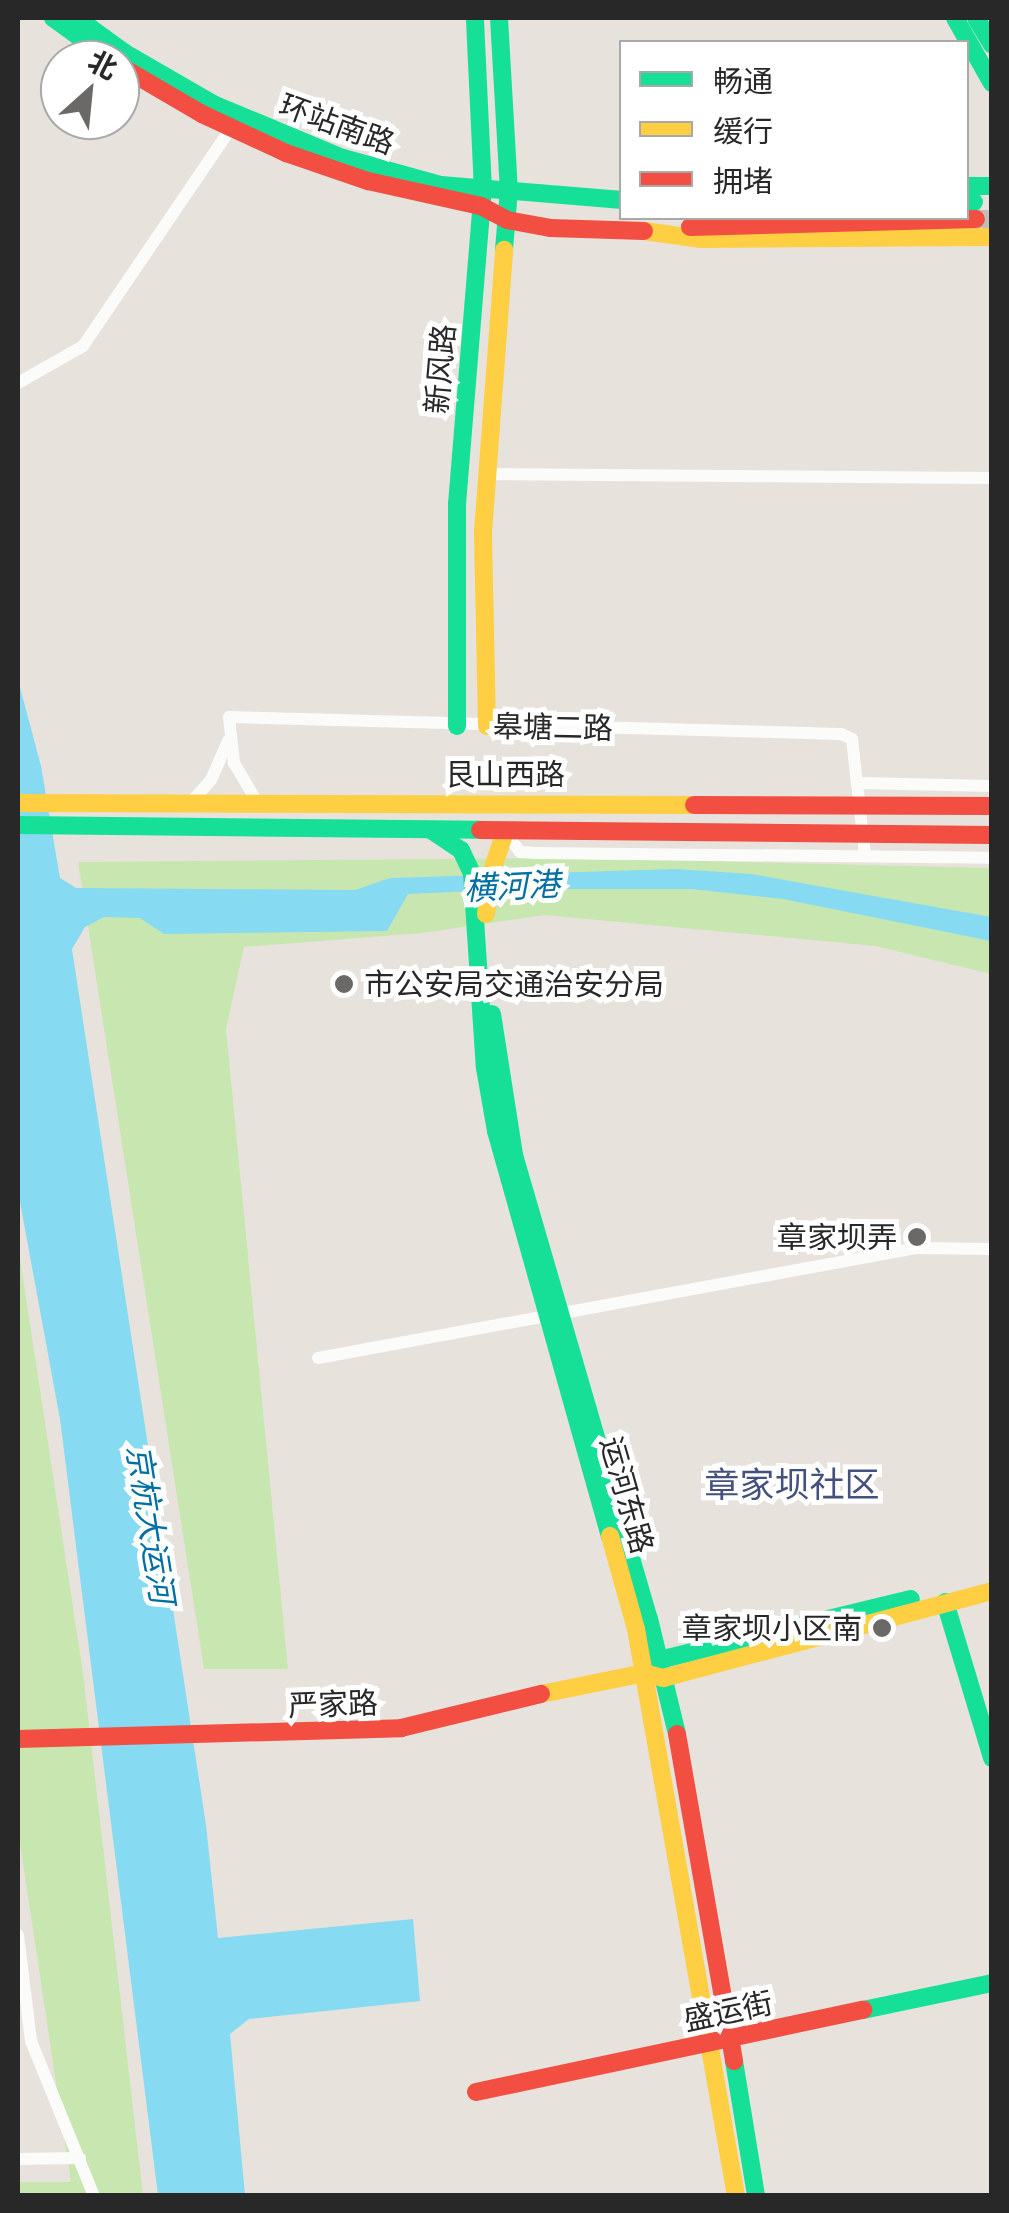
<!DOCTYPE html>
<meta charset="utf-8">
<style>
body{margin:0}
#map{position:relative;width:1009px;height:2213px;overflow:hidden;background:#e7e2dc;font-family:"IBM Plex Sans","Noto Sans SC",sans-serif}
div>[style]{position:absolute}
.green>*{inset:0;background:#c8e6b0}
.water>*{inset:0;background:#86daf2}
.secondary-tunnel>*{height:18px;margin-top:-9px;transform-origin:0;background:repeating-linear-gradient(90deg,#c1bdb8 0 18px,transparent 0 27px)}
.street>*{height:12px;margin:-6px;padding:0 6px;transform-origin:6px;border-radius:6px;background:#fbfbfa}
.fast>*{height:18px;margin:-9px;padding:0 9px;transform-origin:9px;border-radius:9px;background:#16e098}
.slow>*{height:18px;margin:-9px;padding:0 9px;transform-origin:9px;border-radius:9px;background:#ffcf43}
.jam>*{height:18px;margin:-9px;padding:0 9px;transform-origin:9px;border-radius:9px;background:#f24e42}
.dots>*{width:28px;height:28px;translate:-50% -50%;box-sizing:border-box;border:5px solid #fff;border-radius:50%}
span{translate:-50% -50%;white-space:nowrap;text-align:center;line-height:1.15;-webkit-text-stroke:10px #fff;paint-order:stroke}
.street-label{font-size:30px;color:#282828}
.poi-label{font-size:30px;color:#282828}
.left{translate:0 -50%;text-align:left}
.right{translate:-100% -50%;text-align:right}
.water-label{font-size:32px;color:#0070a4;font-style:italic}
.quarter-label{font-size:35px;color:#44507d}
.frame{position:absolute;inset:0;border:20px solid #282828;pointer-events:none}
.legend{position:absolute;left:619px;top:40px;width:350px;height:180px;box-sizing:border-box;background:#fff;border:2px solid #a9a9a9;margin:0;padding:12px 18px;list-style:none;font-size:30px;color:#282828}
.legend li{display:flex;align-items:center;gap:20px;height:50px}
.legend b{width:50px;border:2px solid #a9a9a9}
.north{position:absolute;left:40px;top:40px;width:100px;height:100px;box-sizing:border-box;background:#fff;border:2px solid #a9a9a9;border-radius:50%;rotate:27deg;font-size:28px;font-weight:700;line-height:40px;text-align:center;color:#282828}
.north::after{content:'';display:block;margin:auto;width:35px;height:45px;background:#6b6967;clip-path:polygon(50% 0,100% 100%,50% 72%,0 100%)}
</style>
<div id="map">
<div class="green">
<div style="clip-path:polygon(573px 858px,991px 868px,991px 974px,876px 946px,544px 915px,422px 933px,244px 947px,226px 1029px,288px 1669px,204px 1669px,78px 862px)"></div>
<div style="clip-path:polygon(18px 1245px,83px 1673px,143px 2195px,18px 2195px,18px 2182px,71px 2182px,18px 1830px)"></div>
</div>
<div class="water">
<div style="clip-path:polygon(18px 680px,41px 766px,60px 878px,76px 888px,355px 890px,390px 878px,676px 869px,751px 874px,991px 917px,991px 941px,783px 899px,692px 889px,523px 889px,408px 894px,387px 931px,164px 934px,140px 918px,104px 917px,85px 927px,72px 949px,206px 1825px,218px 1938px,413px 1919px,420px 2001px,249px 2019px,230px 2034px,245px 2195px,158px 2195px,60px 1419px,18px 1191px)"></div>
</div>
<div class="secondary-tunnel">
<div style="left:976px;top:219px;width:16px"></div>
</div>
<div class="street">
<div style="left:18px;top:383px;width:75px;rotate:-29.6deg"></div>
<div style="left:83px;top:346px;width:263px;rotate:-55.8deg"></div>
<div style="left:487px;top:474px;width:505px;rotate:0.45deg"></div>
<div style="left:859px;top:783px;width:133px;rotate:1.3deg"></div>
<div style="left:256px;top:800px;width:43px;rotate:-120.7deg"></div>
<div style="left:234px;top:763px;width:46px;rotate:-96.2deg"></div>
<div style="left:229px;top:717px;width:612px;rotate:1.59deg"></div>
<div style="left:841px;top:734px;width:12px;rotate:24deg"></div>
<div style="left:852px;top:739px;width:117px;rotate:83.6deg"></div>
<div style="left:192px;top:801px;width:28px;rotate:-48deg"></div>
<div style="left:211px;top:780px;width:43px;rotate:-66.4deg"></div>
<div style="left:505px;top:832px;width:25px;rotate:53deg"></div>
<div style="left:520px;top:852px;width:17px;rotate:3deg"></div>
<div style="left:537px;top:853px;width:455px;rotate:0.6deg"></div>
<div style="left:318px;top:1358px;width:608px;rotate:-10.42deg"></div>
<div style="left:916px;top:1248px;width:76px;rotate:0.8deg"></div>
<div style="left:18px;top:1935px;width:107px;rotate:83deg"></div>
<div style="left:31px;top:2041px;width:167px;rotate:67.9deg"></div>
<div style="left:18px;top:2159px;width:62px;rotate:-0.9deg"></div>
</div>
<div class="fast">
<div style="left:53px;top:18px;width:72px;rotate:35.9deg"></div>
<div style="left:77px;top:18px;width:59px;rotate:36.1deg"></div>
<div style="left:125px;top:53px;width:102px;rotate:30.1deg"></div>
<div style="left:213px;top:104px;width:141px;rotate:22.6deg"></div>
<div style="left:343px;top:158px;width:102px;rotate:15.4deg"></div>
<div style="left:441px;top:185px;width:182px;rotate:4.7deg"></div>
<div style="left:499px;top:18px;width:172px;rotate:86.7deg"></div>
<div style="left:509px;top:190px;width:60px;rotate:94.8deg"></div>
<div style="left:955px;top:18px;width:75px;rotate:60.4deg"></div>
<div style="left:976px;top:18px;width:31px;rotate:59deg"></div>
<div style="left:966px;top:186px;width:26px"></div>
<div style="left:966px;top:202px;width:8px"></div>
<div style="left:457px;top:726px;width:222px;rotate:-90deg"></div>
<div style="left:457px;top:504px;width:315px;rotate:-85.3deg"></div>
<div style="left:483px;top:190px;width:172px;rotate:-92.7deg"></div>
<div style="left:18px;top:825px;width:462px;rotate:0.6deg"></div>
<div style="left:431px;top:830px;width:36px;rotate:34deg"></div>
<div style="left:461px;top:850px;width:26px;rotate:65deg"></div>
<div style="left:472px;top:874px;width:194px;rotate:86.2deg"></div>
<div style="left:485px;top:1068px;width:64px;rotate:80.1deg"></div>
<div style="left:496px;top:1131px;width:421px;rotate:74.3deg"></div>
<div style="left:492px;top:1014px;width:143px;rotate:81.1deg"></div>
<div style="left:514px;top:1155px;width:483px;rotate:73.8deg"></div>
<div style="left:649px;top:1619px;width:118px;rotate:76.3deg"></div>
<div style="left:945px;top:1602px;width:163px;rotate:73.2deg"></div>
<div style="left:652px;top:1666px;width:9px;rotate:-41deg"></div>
<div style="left:659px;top:1660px;width:259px;rotate:-13.6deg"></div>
<div style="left:863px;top:2010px;width:132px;rotate:-11.8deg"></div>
<div style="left:734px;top:2061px;width:137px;rotate:80.7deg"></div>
</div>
<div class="slow">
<div style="left:644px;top:231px;width:58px;rotate:8deg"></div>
<div style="left:701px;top:239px;width:291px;rotate:-0.4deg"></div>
<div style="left:487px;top:726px;width:194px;rotate:-91.2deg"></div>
<div style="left:483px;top:532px;width:283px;rotate:-85.7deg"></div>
<div style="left:18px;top:803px;width:676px;rotate:0.17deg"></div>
<div style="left:486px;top:914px;width:41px;rotate:-83deg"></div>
<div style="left:491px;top:873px;width:43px;rotate:-71.1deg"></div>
<div style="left:610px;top:1536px;width:97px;rotate:74.4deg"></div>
<div style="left:636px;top:1629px;width:576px;rotate:80deg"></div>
<div style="left:541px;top:1694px;width:105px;rotate:-11.5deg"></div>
<div style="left:644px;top:1673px;width:20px;rotate:15deg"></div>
<div style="left:663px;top:1678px;width:340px;rotate:-14.8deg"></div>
</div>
<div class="jam">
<div style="left:120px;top:66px;width:95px;rotate:30.3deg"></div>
<div style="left:202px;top:114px;width:93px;rotate:24.9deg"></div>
<div style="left:286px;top:153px;width:87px;rotate:18.9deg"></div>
<div style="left:368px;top:181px;width:116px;rotate:12.5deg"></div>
<div style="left:481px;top:206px;width:30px;rotate:28deg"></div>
<div style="left:507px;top:220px;width:45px;rotate:10.3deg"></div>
<div style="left:551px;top:228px;width:93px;rotate:1.8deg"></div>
<div style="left:690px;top:227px;width:286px;rotate:-1.6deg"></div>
<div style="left:694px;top:805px;width:298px;rotate:0.2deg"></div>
<div style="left:480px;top:830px;width:512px;rotate:0.56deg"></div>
<div style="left:677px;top:1734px;width:332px;rotate:80.1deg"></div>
<div style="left:18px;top:1739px;width:383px;rotate:-1.6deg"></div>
<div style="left:401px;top:1728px;width:144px;rotate:-13.7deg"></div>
<div style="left:476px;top:2092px;width:396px;rotate:-12deg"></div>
</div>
<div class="dots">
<div style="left:344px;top:984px;background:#6b6967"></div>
<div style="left:917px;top:1237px;background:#6b6967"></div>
<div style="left:882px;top:1628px;background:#6b6967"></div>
</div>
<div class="street-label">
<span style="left:337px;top:124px;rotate:20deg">环站南路</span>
<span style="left:440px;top:369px;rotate:-85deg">新风路</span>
<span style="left:553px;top:727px;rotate:1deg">皋塘二路</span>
<span style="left:505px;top:774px">艮山西路</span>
<span style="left:627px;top:1495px;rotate:74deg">运河东路</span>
<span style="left:333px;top:1704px;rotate:-2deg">严家路</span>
<span style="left:728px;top:2011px;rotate:-12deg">盛运街</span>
</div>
<div class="poi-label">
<span class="left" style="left:364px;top:984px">市公安局交通治安分局</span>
<span class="right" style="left:897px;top:1237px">章家坝弄</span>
<span class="right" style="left:862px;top:1628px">章家坝小区南</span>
</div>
<div class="water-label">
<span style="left:512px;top:886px;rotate:-3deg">横河港</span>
<span style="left:151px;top:1524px;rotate:81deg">京杭大运河</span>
</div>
<div class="quarter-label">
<span style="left:792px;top:1484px">章家坝社区</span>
</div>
<div class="frame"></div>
<ul class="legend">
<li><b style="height:12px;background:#16e098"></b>畅通</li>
<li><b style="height:12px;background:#ffcf43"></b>缓行</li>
<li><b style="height:12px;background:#f24e42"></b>拥堵</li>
</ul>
<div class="north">北</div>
</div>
